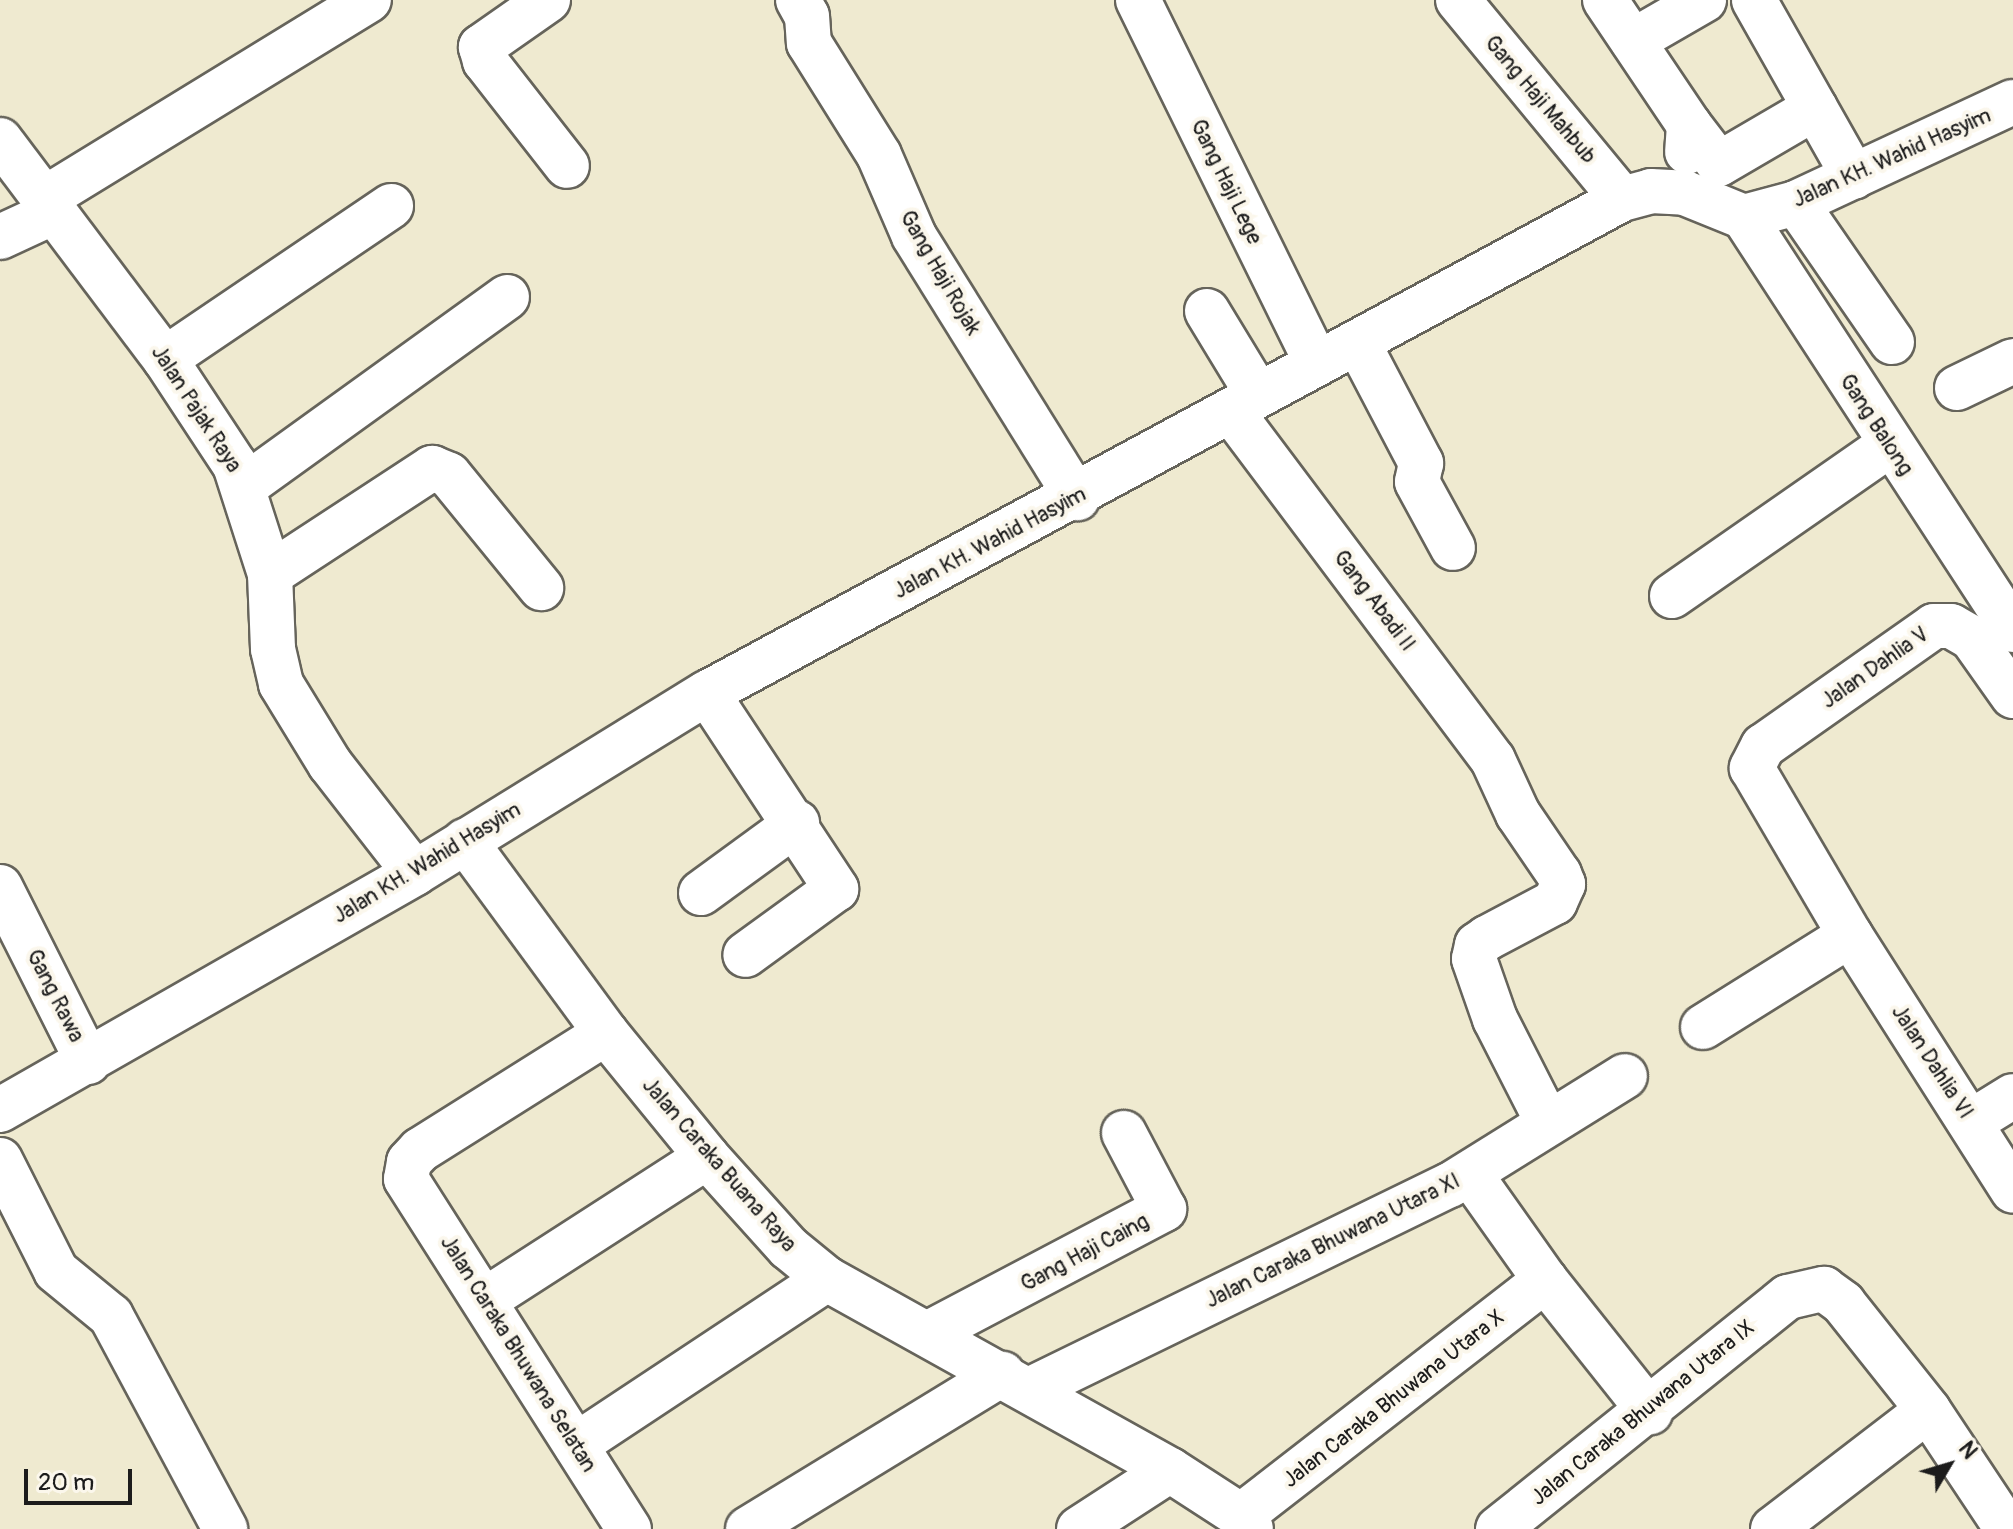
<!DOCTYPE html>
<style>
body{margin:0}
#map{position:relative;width:2013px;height:1529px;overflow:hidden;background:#efead0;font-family:Pangolin,sans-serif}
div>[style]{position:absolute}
.roads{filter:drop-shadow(2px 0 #66645b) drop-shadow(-2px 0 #66645b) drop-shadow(0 2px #66645b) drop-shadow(0 -2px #66645b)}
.minor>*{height:44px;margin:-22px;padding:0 22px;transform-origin:22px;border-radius:22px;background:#fff}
span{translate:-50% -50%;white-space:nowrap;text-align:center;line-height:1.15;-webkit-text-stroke:8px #fbf7ec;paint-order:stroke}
.street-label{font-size:22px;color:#1c1c1c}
.north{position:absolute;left:1909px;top:1425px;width:80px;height:80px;-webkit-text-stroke:6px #fbf7ec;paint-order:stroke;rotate:52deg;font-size:22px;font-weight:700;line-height:32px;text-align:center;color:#1c1c1c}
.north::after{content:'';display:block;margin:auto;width:28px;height:36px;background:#1c1c1c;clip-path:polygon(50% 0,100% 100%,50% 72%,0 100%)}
.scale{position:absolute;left:24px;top:1469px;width:108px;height:36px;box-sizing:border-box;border:4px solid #1c1c1c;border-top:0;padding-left:10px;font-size:24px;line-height:28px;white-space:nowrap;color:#1c1c1c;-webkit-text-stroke:6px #fbf7ec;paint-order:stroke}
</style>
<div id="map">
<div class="roads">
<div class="minor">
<div style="left:548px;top:0;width:82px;rotate:145deg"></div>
<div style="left:481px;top:47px;width:15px;rotate:74deg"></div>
<div style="left:485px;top:61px;width:133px;rotate:52deg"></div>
<div style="left:798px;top:0;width:18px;rotate:61deg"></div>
<div style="left:807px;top:16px;width:27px;rotate:86deg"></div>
<div style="left:809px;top:43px;width:132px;rotate:58deg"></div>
<div style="left:879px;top:155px;width:88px;rotate:66.6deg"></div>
<div style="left:914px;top:236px;width:309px;rotate:58.1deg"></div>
<div style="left:1138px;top:0;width:403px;rotate:63.8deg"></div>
<div style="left:1458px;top:0;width:258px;rotate:50.5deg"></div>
<div style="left:1605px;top:0;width:151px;rotate:56.1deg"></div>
<div style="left:1689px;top:125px;width:27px;rotate:94deg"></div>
<div style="left:1633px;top:41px;width:82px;rotate:-30deg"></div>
<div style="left:1815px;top:108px;width:79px;rotate:60.5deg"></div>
<div style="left:1689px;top:125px;width:49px;rotate:52.4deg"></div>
<div style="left:1719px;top:164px;width:111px;rotate:-30.3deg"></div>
<div style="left:1815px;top:108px;width:124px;rotate:-119.5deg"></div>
<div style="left:0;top:140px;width:274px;rotate:53deg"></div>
<div style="left:165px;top:359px;width:127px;rotate:56.6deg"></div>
<div style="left:235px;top:465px;width:114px;rotate:72.2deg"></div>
<div style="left:270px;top:574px;width:75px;rotate:87.7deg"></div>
<div style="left:273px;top:649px;width:36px;rotate:77deg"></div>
<div style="left:281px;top:684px;width:94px;rotate:58.5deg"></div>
<div style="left:330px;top:764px;width:138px;rotate:52.1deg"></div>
<div style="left:44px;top:199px;width:381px;rotate:-31.5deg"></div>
<div style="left:1796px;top:203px;width:169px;rotate:55.4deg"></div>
<div style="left:1744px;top:217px;width:493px;rotate:56.9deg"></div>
<div style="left:0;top:237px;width:60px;rotate:-24.8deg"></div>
<div style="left:1207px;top:311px;width:98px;rotate:58.7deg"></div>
<div style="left:1358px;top:343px;width:136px;rotate:62.3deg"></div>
<div style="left:1421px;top:463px;width:19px;rotate:102deg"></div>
<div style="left:1417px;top:482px;width:75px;rotate:61.4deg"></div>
<div style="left:165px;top:359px;width:273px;rotate:-34.1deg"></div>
<div style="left:1957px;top:388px;width:62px;rotate:-25.7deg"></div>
<div style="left:1231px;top:411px;width:436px;rotate:53.1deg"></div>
<div style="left:1493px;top:760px;width:60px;rotate:65.2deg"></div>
<div style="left:1518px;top:814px;width:73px;rotate:55.7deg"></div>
<div style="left:1559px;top:874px;width:11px;rotate:68deg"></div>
<div style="left:1563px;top:884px;width:20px;rotate:114deg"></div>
<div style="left:1555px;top:902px;width:77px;rotate:152.1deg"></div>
<div style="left:1487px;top:938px;width:12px;rotate:145deg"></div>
<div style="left:1477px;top:945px;width:14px;rotate:102deg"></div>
<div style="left:1474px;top:959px;width:64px;rotate:70.7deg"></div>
<div style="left:1495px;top:1019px;width:117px;rotate:63deg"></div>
<div style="left:245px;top:486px;width:323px;rotate:-35.8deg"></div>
<div style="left:270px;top:574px;width:194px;rotate:-33.2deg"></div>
<div style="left:432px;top:468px;width:18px;rotate:22deg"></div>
<div style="left:449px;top:475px;width:146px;rotate:50.8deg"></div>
<div style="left:1672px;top:596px;width:263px;rotate:-34.8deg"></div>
<div style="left:707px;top:693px;width:235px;rotate:56.6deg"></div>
<div style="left:836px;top:889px;width:112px;rotate:144deg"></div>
<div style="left:2013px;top:696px;width:71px;rotate:-125.3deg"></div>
<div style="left:1972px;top:638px;width:24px;rotate:-150deg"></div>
<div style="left:1951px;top:626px;width:17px;rotate:180deg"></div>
<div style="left:1934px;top:626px;width:209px;rotate:144.9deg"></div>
<div style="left:1763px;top:746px;width:25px;rotate:117deg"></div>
<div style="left:1752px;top:768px;width:194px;rotate:59.6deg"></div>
<div style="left:1850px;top:935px;width:303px;rotate:57.5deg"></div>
<div style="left:465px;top:841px;width:238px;rotate:53.7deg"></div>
<div style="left:606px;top:1033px;width:160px;rotate:50.8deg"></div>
<div style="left:707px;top:1157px;width:122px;rotate:48deg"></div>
<div style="left:789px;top:1248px;width:49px;rotate:39.2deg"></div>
<div style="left:827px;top:1279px;width:393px;rotate:29.1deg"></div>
<div style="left:1170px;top:1470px;width:85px;rotate:32.9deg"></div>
<div style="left:1241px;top:1516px;width:16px;rotate:52deg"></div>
<div style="left:0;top:887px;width:196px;rotate:63.3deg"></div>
<div style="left:701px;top:893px;width:119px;rotate:-36.1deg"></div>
<div style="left:1703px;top:1027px;width:173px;rotate:-32deg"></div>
<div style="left:606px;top:1033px;width:220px;rotate:147.8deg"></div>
<div style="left:420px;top:1150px;width:16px;rotate:133deg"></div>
<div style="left:409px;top:1162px;width:17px;rotate:100deg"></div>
<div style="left:406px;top:1179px;width:415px;rotate:57.5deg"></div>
<div style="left:0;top:1110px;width:478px;rotate:-29.7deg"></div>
<div style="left:415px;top:873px;width:343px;rotate:-31.7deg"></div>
<div style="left:707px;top:693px;width:1040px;rotate:-28.36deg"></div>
<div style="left:1622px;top:199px;width:30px;rotate:-15deg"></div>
<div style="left:1651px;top:191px;width:34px;rotate:3deg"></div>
<div style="left:1685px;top:193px;width:64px;rotate:22.1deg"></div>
<div style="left:1744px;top:217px;width:54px;rotate:-15.1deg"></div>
<div style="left:1796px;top:203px;width:239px;rotate:-25deg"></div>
<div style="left:1971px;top:1122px;width:49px;rotate:-31.8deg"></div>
<div style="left:0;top:1160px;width:124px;rotate:63.2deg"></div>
<div style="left:56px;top:1271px;width:71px;rotate:39.3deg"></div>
<div style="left:111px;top:1316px;width:242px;rotate:61.8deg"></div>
<div style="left:1470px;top:1174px;width:130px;rotate:54.7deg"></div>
<div style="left:1545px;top:1280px;width:169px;rotate:51.5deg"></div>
<div style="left:485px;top:1300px;width:264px;rotate:-32.8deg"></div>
<div style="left:929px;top:1333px;width:266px;rotate:-27.8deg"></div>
<div style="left:1164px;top:1209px;width:86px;rotate:-117.8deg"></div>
<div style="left:1031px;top:1389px;width:466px;rotate:-26deg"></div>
<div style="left:1450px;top:1185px;width:206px;rotate:-31.9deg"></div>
<div style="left:576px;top:1445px;width:301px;rotate:-33.5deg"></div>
<div style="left:1241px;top:1516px;width:385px;rotate:-37.8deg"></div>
<div style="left:748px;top:1529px;width:298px;rotate:-31.4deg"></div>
<div style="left:1079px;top:1529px;width:108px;rotate:-33deg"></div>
<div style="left:1498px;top:1529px;width:371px;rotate:-38.7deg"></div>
<div style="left:1788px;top:1297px;width:37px;rotate:-13deg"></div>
<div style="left:1824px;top:1289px;width:24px;rotate:36deg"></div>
<div style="left:1843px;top:1303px;width:137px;rotate:51.5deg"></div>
<div style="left:1928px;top:1410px;width:143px;rotate:56.4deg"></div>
<div style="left:1773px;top:1529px;width:195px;rotate:-37.5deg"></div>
</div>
</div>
<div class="street-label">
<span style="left:1540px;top:100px;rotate:50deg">Gang Haji Mahbub</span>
<span style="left:1892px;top:158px;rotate:-24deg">Jalan KH. Wahid Hasyim</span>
<span style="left:1226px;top:182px;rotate:64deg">Gang Haji Lege</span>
<span style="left:940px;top:273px;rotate:60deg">Gang Haji Rojak</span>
<span style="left:196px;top:409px;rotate:57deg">Jalan Pajak Raya</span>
<span style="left:1876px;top:425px;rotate:57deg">Gang Balong</span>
<span style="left:990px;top:543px;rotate:-28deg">Jalan KH. Wahid Hasyim</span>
<span style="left:1374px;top:601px;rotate:53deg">Gang Abadi II</span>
<span style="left:1875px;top:668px;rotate:-35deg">Jalan Dahlia V</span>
<span style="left:427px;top:863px;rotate:-31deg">Jalan KH. Wahid Hasyim</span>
<span style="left:55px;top:996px;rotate:63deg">Gang Rawa</span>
<span style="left:1932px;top:1062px;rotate:57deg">Jalan Dahlia VI</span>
<span style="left:719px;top:1165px;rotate:49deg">Jalan Caraka Buana Raya</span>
<span style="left:1333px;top:1241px;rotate:-26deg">Jalan Caraka Bhuwana Utara XI</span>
<span style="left:1085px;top:1253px;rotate:-28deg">Gang Haji Caing</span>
<span style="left:518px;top:1354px;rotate:58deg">Jalan Caraka Bhuwana Selatan</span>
<span style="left:1394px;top:1399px;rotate:-38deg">Jalan Caraka Bhuwana Utara X</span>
<span style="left:1643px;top:1413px;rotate:-39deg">Jalan Caraka Bhuwana Utara IX</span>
</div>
<div class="north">N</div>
<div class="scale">20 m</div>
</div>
